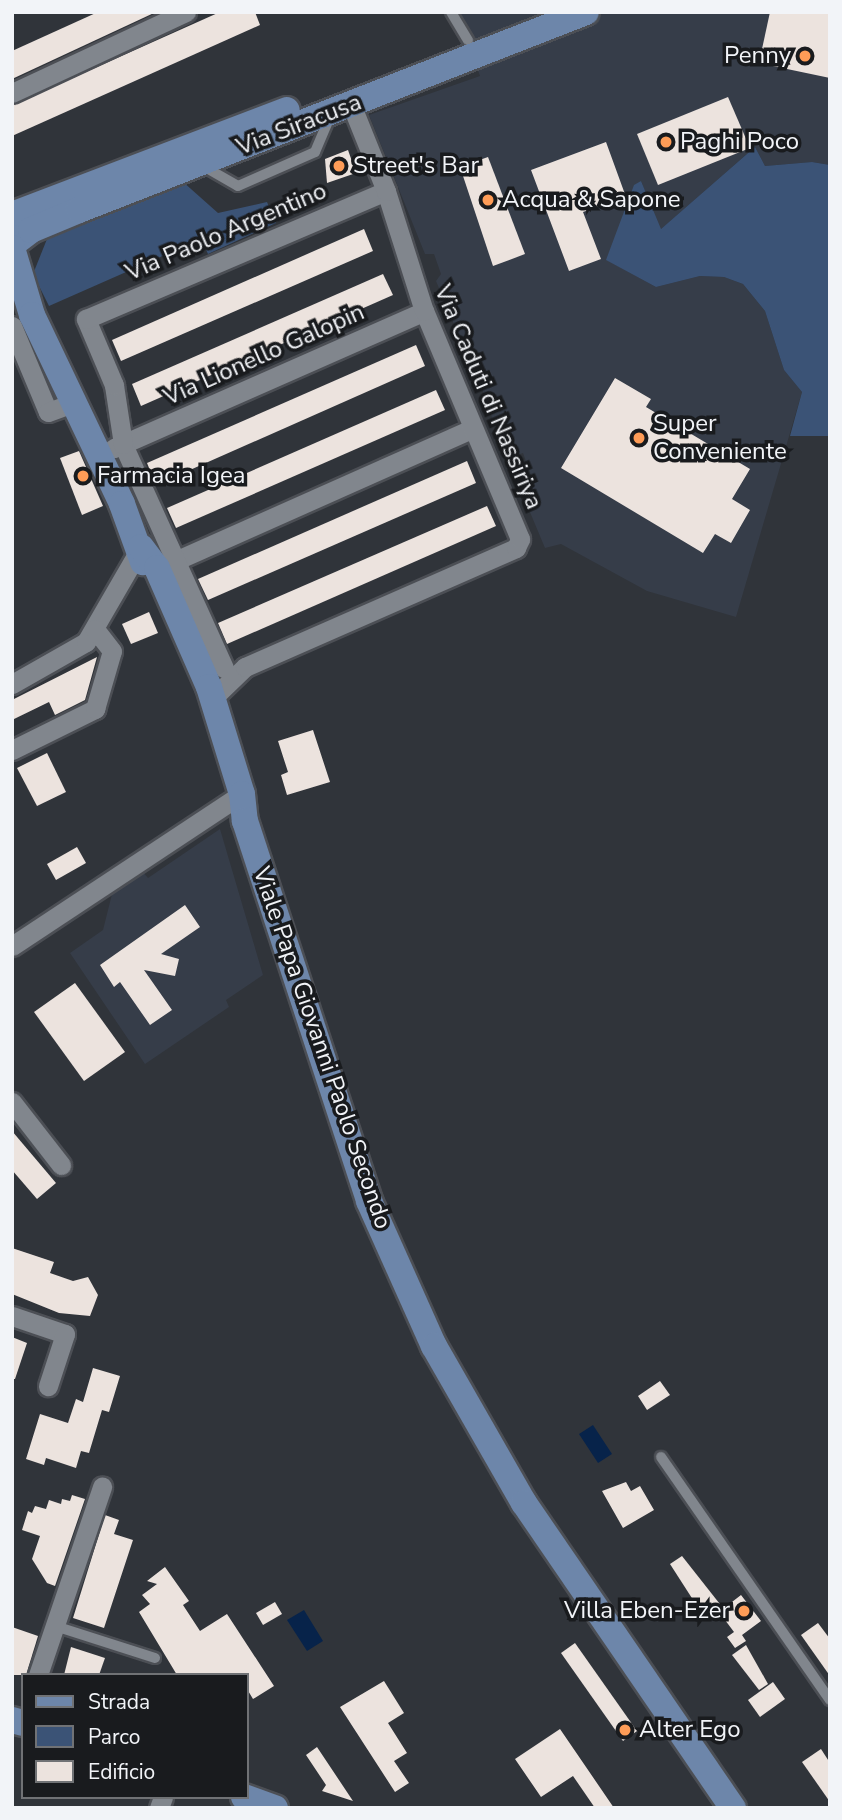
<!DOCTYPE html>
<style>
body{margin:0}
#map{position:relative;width:842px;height:1820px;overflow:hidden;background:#30343a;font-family:"Nunito Sans",sans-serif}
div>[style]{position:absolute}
.built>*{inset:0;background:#363d49}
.green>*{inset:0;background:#3b5376}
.water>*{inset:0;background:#07234a}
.building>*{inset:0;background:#ece3de}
.roads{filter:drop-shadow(2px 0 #4c4f55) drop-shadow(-2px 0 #4c4f55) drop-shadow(0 2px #4c4f55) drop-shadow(0 -2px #4c4f55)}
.lane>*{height:10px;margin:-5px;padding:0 5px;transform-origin:5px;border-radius:5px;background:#81868d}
.street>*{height:19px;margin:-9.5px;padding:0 9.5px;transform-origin:9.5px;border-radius:9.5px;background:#81868d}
.secondary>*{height:26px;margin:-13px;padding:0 13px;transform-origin:13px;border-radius:13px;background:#6d86aa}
.dots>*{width:19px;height:19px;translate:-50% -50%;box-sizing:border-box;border:4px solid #191b1e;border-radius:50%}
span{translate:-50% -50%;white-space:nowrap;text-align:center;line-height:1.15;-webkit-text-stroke:7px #191b1e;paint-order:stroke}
.poi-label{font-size:24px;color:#f2f4f8}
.right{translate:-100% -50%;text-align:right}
.left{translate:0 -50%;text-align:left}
.street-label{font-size:24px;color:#f2f4f8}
.frame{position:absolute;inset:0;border:14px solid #f2f4f8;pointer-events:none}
.legend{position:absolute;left:21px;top:1673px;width:228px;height:126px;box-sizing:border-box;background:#191b1e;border:2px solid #707275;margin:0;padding:9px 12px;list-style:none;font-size:21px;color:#f2f4f8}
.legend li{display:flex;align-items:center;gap:14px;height:35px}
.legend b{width:35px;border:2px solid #707275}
</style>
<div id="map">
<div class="built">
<div style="clip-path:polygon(457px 12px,830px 12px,830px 165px,812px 162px,765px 166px,755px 147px,660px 230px,641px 181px,607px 260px,656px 287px,700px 276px,724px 277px,743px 284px,765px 311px,784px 370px,802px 392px,736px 617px,647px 591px,561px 544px,545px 548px,522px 493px,535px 486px,523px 453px,509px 458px,484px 398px,480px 370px,473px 370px,436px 281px,441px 274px,434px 254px,425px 254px,369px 115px,480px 76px)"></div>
<div style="clip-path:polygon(220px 829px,263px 975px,226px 1000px,229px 1007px,145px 1064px,70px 953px,103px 930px,112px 894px,143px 872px,148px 878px)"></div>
</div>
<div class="green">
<div style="clip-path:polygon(755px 147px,765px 166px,812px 162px,830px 165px,830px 436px,790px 436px,802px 392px,784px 370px,765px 311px,743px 284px,724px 277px,700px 276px,656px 287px,606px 260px,634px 185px,641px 181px,661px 229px)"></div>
<div style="clip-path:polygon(182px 181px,218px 213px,267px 202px,276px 223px,208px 254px,201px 239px,49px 306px,33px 274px,47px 239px)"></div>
</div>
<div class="water">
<div style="clip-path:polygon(593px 1425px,612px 1454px,598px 1463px,579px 1434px)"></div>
<div style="clip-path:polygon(304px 1610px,323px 1641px,307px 1651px,287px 1620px)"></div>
</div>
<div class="building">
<div style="clip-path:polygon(98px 12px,156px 12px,12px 79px,12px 51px)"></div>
<div style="clip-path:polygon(220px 12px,255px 12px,260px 25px,12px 136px,12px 105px)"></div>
<div style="clip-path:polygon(770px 12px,830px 12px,830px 78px,759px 63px)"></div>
<div style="clip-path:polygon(728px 97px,750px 148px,658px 185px,637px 134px)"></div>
<div style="clip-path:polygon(606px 142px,626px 197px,583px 212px,601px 259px,569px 271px,531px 170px)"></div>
<div style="clip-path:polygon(348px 150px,356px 173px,327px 183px,325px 159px)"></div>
<div style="clip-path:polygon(488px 157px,525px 254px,493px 266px,460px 167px)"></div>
<div style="clip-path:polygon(364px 229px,373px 251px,121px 361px,112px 340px)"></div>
<div style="clip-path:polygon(383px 274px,393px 295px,141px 406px,132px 384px)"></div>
<div style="clip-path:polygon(416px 345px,425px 366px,156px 485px,147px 463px)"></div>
<div style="clip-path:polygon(615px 378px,651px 399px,646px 407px,750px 469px,732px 499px,750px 510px,731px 543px,715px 534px,703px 553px,561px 468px)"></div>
<div style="clip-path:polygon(436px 390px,445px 410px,176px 528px,167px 508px)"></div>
<div style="clip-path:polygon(79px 451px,103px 506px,82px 515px,60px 458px)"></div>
<div style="clip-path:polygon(467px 461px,476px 483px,208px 600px,198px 579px)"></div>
<div style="clip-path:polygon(487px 506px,496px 526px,227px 644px,218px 623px)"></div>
<div style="clip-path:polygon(149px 612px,158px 633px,131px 644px,122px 624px)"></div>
<div style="clip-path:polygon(97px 657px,85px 700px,55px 715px,49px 702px,12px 720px,12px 700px)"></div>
<div style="clip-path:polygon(313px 730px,330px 782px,287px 795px,281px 775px,288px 772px,278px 741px)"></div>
<div style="clip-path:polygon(47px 753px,66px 792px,37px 806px,17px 768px)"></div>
<div style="clip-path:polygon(77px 847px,86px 863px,56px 880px,47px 864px)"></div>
<div style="clip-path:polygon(185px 905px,200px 927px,161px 954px,179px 959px,175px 976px,144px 970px,172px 1010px,150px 1025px,120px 982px,114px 987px,100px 965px)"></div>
<div style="clip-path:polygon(75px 983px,125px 1052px,84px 1081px,34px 1012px)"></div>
<div style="clip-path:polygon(12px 1131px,56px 1183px,37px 1199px,12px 1170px)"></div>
<div style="clip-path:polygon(12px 1248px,54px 1262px,50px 1273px,73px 1281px,88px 1277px,98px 1295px,90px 1316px,59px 1313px,12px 1294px)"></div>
<div style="clip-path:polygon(12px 1337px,27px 1343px,15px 1379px,12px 1379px)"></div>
<div style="clip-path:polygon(93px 1368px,120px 1376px,109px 1412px,102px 1410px,89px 1453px,81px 1451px,76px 1468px,46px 1458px,44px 1465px,26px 1459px,40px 1414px,68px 1423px,76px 1399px,83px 1402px)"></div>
<div style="clip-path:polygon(660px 1381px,670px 1395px,647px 1410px,638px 1396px)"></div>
<div style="clip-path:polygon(626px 1482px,631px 1491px,640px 1486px,654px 1510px,623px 1528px,602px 1491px)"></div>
<div style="clip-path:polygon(72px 1495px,85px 1499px,55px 1586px,47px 1583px,32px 1559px,40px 1536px,22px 1530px,28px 1511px,32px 1513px,35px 1506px,46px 1509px,49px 1500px,61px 1504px,62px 1499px,70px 1501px)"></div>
<div style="clip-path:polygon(105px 1515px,119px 1520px,114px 1534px,133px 1540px,104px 1628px,73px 1618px)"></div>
<div style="clip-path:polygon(682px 1556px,723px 1608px,706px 1620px,670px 1564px)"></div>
<div style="clip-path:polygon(165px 1567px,189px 1601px,183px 1605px,200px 1631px,227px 1614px,274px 1686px,253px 1699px,247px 1689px,247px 1675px,177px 1675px,139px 1612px,150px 1604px,142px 1595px,157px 1584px,147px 1581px)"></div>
<div style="clip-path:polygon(741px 1595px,761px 1621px,742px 1635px,746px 1641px,735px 1648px,727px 1637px,734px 1632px,719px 1612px)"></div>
<div style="clip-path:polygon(275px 1602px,282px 1614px,263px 1625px,256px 1613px)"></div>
<div style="clip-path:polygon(818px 1623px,830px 1639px,830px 1676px,801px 1635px)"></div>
<div style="clip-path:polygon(12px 1627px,38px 1636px,26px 1675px,12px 1675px)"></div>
<div style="clip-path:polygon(575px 1643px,637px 1731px,623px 1741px,561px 1653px)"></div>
<div style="clip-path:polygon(746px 1645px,768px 1684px,759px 1690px,732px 1655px)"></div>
<div style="clip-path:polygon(71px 1647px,105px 1658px,99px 1675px,64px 1675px)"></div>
<div style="clip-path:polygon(384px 1681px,404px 1713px,388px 1723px,407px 1753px,394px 1761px,409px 1783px,395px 1792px,340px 1707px)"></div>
<div style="clip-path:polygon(773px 1682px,785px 1699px,760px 1717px,748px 1700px)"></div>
<div style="clip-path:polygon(560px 1729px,586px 1767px,614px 1808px,595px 1808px,573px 1776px,541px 1797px,515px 1759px)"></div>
<div style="clip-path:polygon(317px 1747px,353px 1801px,322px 1791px,326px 1785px,306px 1755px)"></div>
<div style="clip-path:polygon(821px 1749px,830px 1763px,830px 1802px,802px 1762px)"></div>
</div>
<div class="roads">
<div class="lane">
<div style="left:451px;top:12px;width:33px;rotate:59deg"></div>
<div style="left:203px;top:166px;width:40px;rotate:29.7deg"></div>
<div style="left:238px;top:186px;width:84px;rotate:-23.8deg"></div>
<div style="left:315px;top:152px;width:38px;rotate:-67deg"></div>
<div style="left:661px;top:1457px;width:296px;rotate:55.2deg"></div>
<div style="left:55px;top:1626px;width:105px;rotate:17.7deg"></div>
</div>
<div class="street">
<div style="left:12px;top:93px;width:192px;rotate:-25deg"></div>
<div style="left:12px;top:326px;width:93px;rotate:67.3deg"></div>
<div style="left:48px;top:412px;width:29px;rotate:-20deg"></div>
<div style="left:114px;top:448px;width:339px;rotate:-23.8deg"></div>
<div style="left:166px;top:565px;width:335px;rotate:-24deg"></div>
<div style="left:224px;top:668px;width:246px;rotate:-114.3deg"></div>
<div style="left:123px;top:444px;width:60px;rotate:-98.7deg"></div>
<div style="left:114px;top:385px;width:72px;rotate:-113deg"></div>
<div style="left:86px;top:319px;width:326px;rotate:-23.1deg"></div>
<div style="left:12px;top:684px;width:85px;rotate:-29.6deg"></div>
<div style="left:86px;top:642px;width:110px;rotate:-59.9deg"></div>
<div style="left:213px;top:698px;width:45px;rotate:-44.1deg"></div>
<div style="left:245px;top:667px;width:296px;rotate:-23.7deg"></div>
<div style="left:516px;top:548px;width:10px;rotate:-66deg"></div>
<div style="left:520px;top:539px;width:247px;rotate:-112.8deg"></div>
<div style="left:424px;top:311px;width:126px;rotate:-107.6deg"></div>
<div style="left:386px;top:191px;width:94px;rotate:-111.9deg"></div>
<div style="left:12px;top:750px;width:93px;rotate:-26.3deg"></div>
<div style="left:95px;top:709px;width:60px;rotate:-73.7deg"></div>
<div style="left:112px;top:651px;width:28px;rotate:-128deg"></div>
<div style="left:12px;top:946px;width:276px;rotate:-33.5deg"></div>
<div style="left:12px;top:1102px;width:80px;rotate:52.1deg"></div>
<div style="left:12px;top:1316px;width:56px;rotate:18.8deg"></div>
<div style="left:65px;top:1334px;width:55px;rotate:108.1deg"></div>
<div style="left:38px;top:1675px;width:199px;rotate:-71.2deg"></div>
<div style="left:159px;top:1808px;width:12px;rotate:-70deg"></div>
</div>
<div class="secondary">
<div style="left:12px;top:215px;width:294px;rotate:-20.9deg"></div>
<div style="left:14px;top:243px;width:21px;rotate:-37deg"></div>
<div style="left:31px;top:230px;width:52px;rotate:-22.6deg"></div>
<div style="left:79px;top:210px;width:544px;rotate:-21.33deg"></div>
<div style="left:12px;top:248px;width:70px;rotate:73.4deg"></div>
<div style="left:32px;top:315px;width:209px;rotate:64.5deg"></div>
<div style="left:122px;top:504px;width:62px;rotate:70.1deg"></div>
<div style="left:141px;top:547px;width:26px;rotate:53deg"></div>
<div style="left:157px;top:568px;width:130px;rotate:66.4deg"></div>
<div style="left:209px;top:687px;width:112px;rotate:72.9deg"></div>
<div style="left:242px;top:794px;width:27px;rotate:84deg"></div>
<div style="left:245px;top:821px;width:400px;rotate:71.9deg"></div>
<div style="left:369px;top:1201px;width:159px;rotate:65.9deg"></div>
<div style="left:434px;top:1346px;width:181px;rotate:60.2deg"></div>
<div style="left:524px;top:1503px;width:370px;rotate:55.6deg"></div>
<div style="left:12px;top:1720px;width:11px;rotate:15deg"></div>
<div style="left:244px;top:1797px;width:33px;rotate:20deg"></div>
</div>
</div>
<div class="dots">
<div style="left:805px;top:56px;background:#fe9c57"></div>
<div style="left:666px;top:142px;background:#fe9c57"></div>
<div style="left:339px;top:166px;background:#fe9c57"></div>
<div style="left:488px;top:200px;background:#fe9c57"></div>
<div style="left:639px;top:438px;background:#fe9c57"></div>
<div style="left:83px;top:476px;background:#fe9c57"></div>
<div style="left:744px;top:1611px;background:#fe9c57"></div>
<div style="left:625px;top:1730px;background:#fe9c57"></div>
</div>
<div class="poi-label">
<span class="right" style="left:791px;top:56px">Penny</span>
<span class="left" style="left:680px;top:142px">Paghi Poco</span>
<span class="left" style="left:353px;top:166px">Street's Bar</span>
<span class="left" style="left:502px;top:200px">Acqua &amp; Sapone</span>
<span class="left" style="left:653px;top:438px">Super<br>Conveniente</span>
<span class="left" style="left:97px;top:476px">Farmacia Igea</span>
<span class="right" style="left:730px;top:1611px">Villa Eben-Ezer</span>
<span class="left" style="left:639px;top:1730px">Alter Ego</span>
</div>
<div class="street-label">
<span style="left:299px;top:125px;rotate:-21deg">Via Siracusa</span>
<span style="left:226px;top:232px;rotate:-23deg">Via Paolo Argentino</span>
<span style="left:264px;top:355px;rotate:-24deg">Via Lionello Galopin</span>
<span style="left:488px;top:397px;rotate:67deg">Via Caduti di Nassiriya</span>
<span style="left:322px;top:1048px;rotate:71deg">Viale Papa Giovanni Paolo Secondo</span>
</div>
<div class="frame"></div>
<ul class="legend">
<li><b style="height:9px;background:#6d86aa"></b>Strada</li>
<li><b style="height:19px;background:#3b5376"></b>Parco</li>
<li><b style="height:19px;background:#ece3de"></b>Edificio</li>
</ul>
</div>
